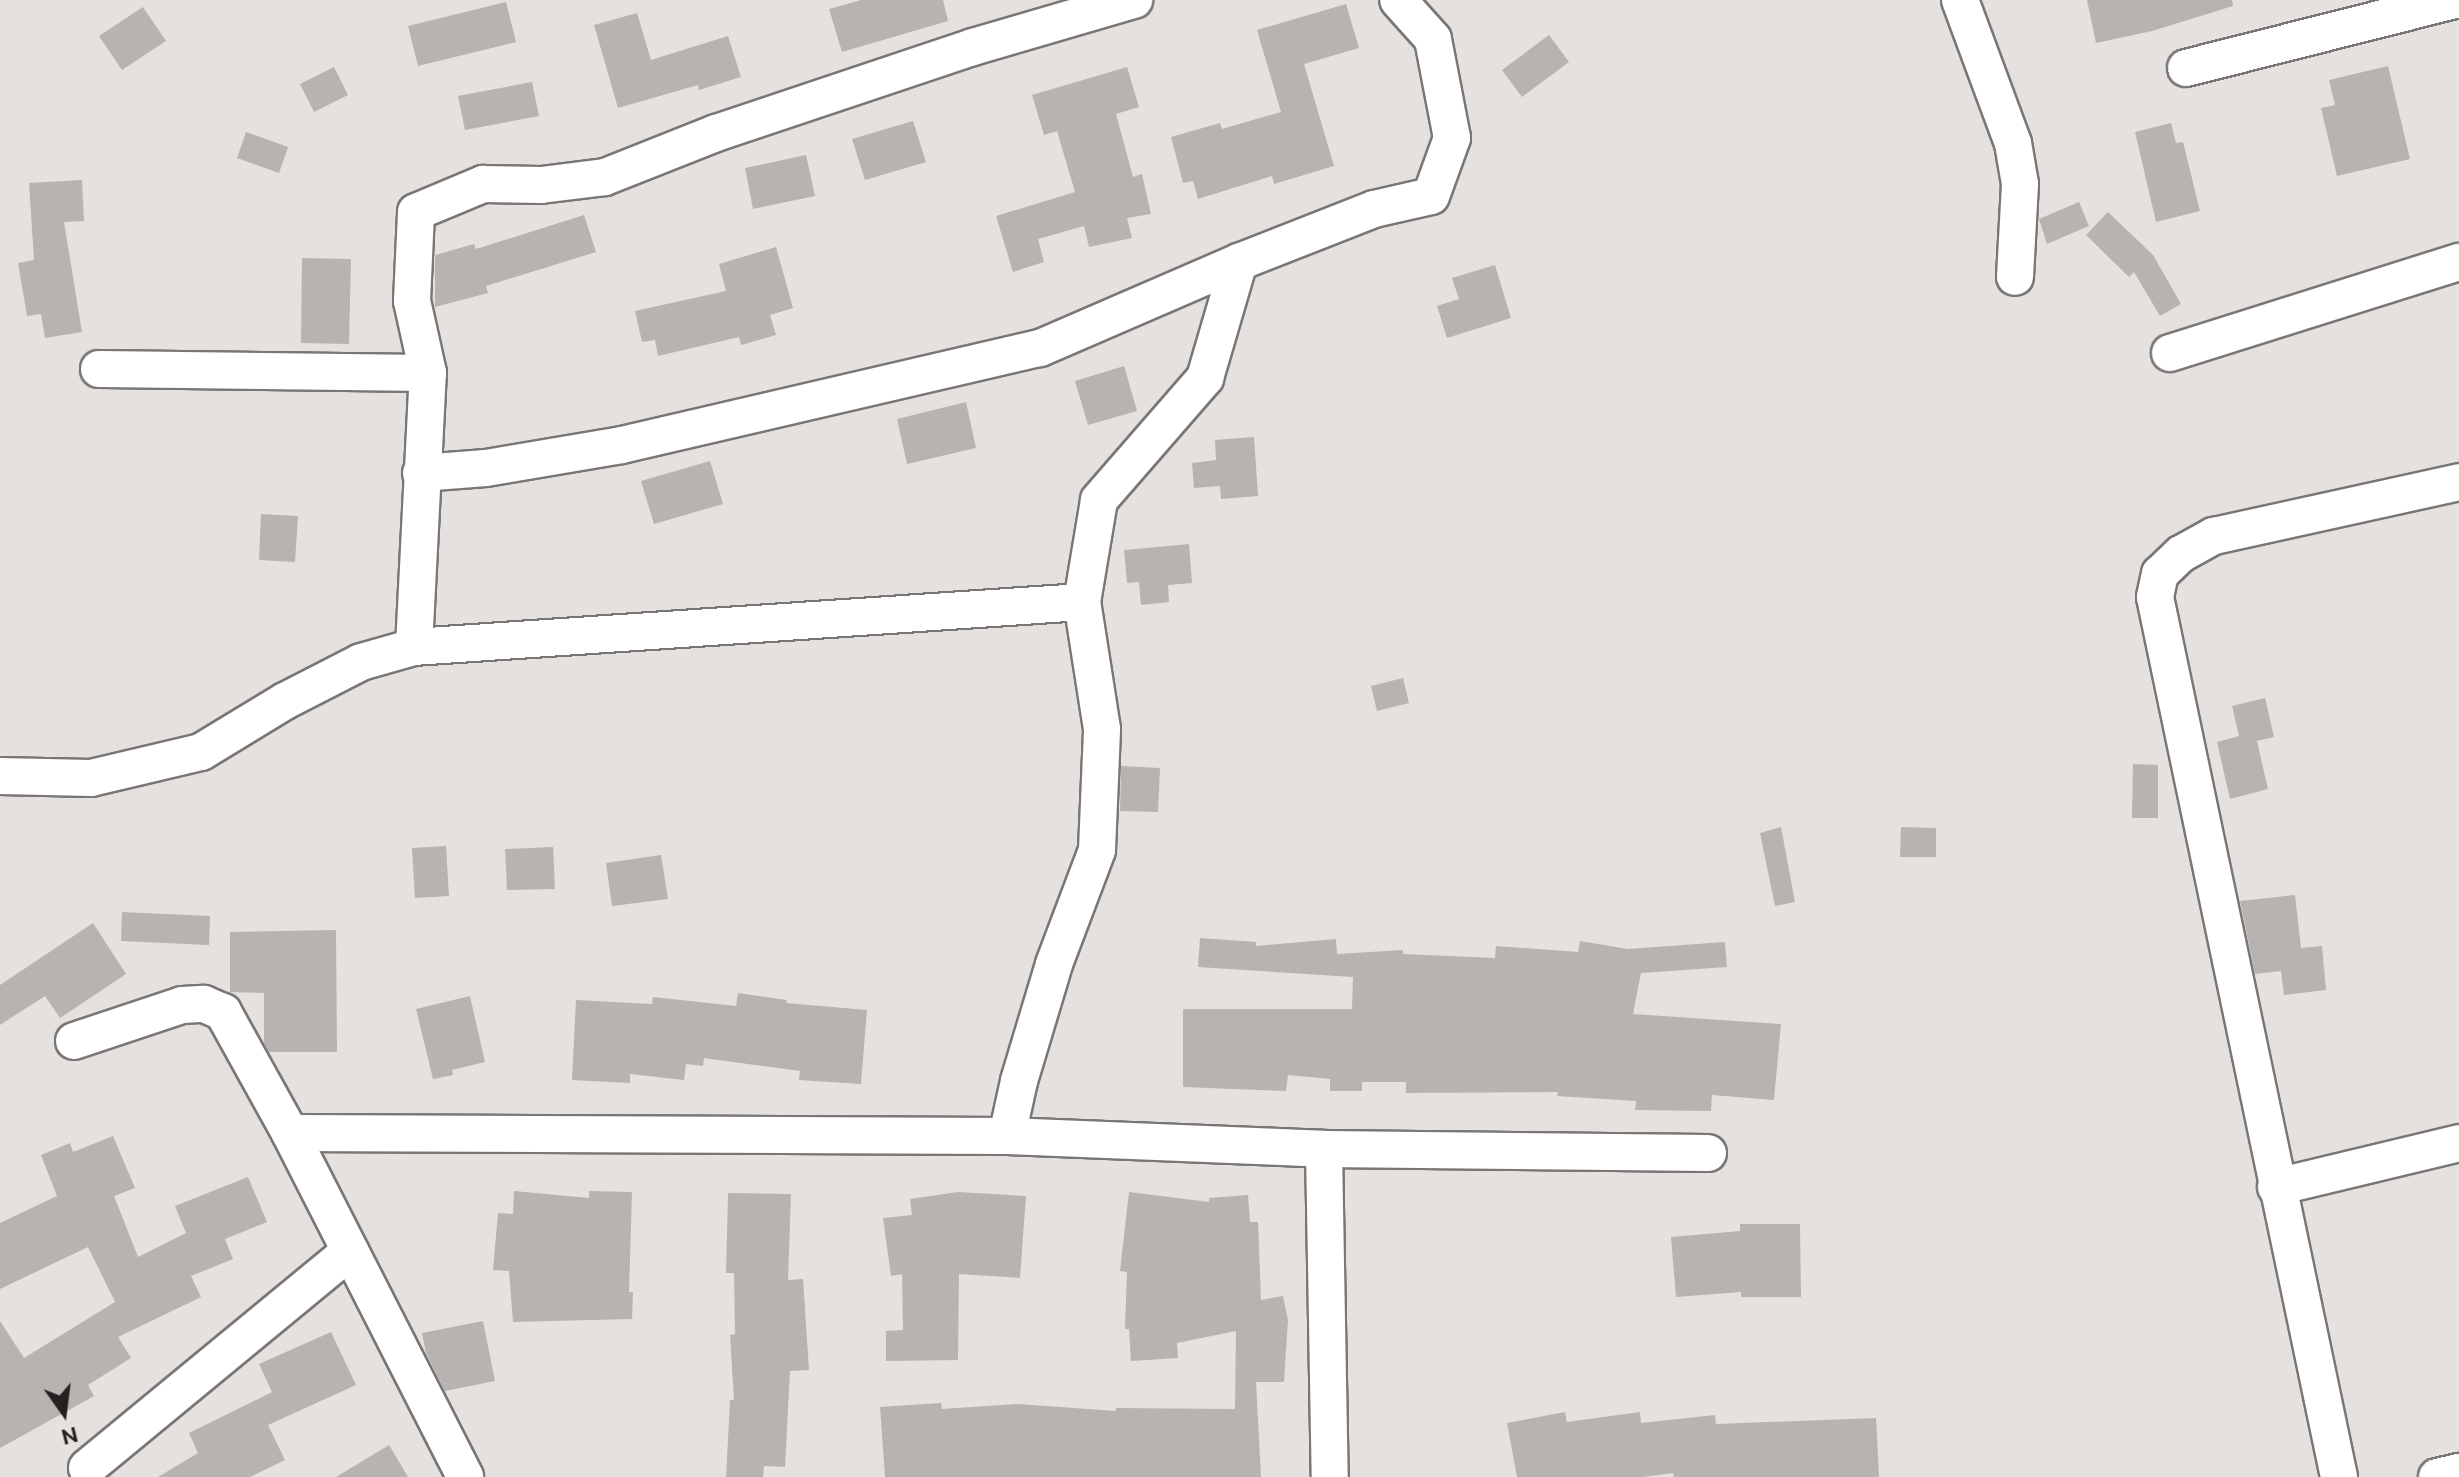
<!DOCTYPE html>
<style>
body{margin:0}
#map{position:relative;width:2459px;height:1477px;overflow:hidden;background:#e5e1df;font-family:Ubuntu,sans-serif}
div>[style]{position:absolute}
.building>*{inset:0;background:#b6b3b0}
.roads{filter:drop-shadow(2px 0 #7a7675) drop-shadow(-2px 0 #7a7675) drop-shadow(0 2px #7a7675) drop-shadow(0 -2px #7a7675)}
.minor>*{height:36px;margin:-18px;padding:0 18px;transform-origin:18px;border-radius:18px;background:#fff}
span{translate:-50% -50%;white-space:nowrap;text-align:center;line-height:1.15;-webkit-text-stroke:8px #e5e1df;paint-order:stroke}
.north{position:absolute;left:24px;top:1373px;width:80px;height:80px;-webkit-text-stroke:6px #e5e1df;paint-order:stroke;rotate:166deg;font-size:22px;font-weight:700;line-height:32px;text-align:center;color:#232120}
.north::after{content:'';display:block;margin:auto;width:28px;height:36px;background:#232120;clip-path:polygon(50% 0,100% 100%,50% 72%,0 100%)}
</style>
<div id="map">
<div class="building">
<div style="clip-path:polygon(861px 0,943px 0,948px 21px,842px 52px,829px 9px)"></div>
<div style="clip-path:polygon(2087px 0,2232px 0,2233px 6px,2152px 31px,2096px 43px)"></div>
<div style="clip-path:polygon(506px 2px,516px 42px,418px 66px,408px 26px)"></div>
<div style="clip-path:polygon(1346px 4px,1359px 48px,1304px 64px,1334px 166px,1274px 184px,1272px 176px,1198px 199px,1193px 181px,1183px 183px,1171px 137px,1220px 123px,1222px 129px,1281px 112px,1257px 30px)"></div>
<div style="clip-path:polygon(143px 7px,166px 41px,122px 70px,99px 36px)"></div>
<div style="clip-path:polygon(637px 13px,651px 60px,728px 36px,741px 77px,699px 90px,698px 85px,618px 108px,594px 25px)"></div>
<div style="clip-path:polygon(1549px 35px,1569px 62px,1522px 97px,1502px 70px)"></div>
<div style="clip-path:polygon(2388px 66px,2410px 159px,2337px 176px,2321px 108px,2335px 105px,2329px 80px)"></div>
<div style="clip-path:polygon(334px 67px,348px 95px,314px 112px,300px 84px)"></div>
<div style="clip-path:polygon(1127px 67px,1139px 107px,1116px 114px,1133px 177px,1142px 174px,1151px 214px,1127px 218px,1132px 238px,1089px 247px,1084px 226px,1038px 239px,1044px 262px,1013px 272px,996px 216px,1075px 192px,1057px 131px,1044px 135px,1032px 95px)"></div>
<div style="clip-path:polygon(532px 82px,539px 116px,465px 130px,458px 96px)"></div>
<div style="clip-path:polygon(913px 121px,926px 162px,865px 180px,852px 139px)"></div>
<div style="clip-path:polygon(2171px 123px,2176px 143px,2183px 142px,2200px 211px,2156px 222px,2135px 132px)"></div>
<div style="clip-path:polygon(246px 132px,288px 147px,279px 173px,237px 158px)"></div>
<div style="clip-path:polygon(806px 155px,815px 196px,753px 209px,745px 168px)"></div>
<div style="clip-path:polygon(82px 180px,84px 221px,64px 222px,82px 332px,45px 338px,41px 314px,27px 316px,18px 263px,34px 260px,29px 183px)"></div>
<div style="clip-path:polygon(2079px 202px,2089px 226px,2047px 244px,2039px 219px)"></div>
<div style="clip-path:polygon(2108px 212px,2153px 255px,2181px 304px,2160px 316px,2134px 272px,2129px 277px,2086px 235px)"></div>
<div style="clip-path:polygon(584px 215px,596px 252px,486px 286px,488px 293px,435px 307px,435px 255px,474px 244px,476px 249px)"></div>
<div style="clip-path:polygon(776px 247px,793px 308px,770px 315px,776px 335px,741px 345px,739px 337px,658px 356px,655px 340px,642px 342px,635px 311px,726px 291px,719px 264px)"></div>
<div style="clip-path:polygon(302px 258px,351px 259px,349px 344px,301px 343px)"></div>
<div style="clip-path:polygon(1495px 265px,1511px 318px,1447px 338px,1437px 306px,1459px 299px,1452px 278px)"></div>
<div style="clip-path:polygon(1124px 366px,1137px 411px,1088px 425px,1075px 381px)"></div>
<div style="clip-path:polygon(966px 402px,976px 448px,907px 464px,897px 419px)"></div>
<div style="clip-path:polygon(1254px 437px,1258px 496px,1221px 499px,1220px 486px,1194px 488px,1192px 463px,1216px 460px,1215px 440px)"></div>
<div style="clip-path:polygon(710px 461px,723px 504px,654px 524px,641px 481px)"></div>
<div style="clip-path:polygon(261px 514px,298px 516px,295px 562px,259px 560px)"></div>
<div style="clip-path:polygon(1189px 544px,1192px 583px,1168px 585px,1169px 602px,1141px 605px,1139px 582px,1127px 583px,1124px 550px)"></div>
<div style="clip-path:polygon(1403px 678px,1409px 703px,1377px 711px,1371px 686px)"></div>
<div style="clip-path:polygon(2265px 698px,2274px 737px,2257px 741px,2268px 789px,2230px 799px,2217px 742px,2239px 736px,2232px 706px)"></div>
<div style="clip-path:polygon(2133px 764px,2158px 765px,2158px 818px,2132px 818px)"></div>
<div style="clip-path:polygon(1121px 766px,1160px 768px,1158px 812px,1120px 811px)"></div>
<div style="clip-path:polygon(1781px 827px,1795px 902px,1775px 906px,1760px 833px)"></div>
<div style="clip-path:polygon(1901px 827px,1936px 828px,1936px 857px,1900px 857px)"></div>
<div style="clip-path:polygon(446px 846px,449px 896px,415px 898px,412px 848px)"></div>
<div style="clip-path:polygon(553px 847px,555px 889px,507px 890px,505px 849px)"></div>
<div style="clip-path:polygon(661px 855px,668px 899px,612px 906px,606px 863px)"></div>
<div style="clip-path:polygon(2295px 895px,2301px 948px,2322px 946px,2326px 990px,2284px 995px,2281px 971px,2255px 974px,2240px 901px)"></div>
<div style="clip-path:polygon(122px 912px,210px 916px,209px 945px,121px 941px)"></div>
<div style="clip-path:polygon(93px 923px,126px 974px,60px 1018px,45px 996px,0 1025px,0 985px)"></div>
<div style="clip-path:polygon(336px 930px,337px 1052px,269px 1052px,264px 1043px,264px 993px,230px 992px,230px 932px)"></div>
<div style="clip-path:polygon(1200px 938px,1256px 942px,1256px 946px,1336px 939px,1337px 954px,1403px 950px,1403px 954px,1495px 958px,1496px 946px,1578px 952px,1580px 941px,1628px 949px,1725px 942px,1727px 967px,1641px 973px,1633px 1014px,1781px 1024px,1774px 1100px,1712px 1095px,1711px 1111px,1635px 1110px,1636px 1101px,1557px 1096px,1558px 1092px,1406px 1093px,1406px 1082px,1362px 1082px,1362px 1091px,1330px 1091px,1330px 1079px,1288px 1075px,1286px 1091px,1183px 1087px,1183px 1009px,1352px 1009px,1353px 977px,1198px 967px)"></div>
<div style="clip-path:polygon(738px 993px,787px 1000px,786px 1003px,867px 1010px,861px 1084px,799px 1080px,800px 1071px,704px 1058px,703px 1066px,686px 1064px,684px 1080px,630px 1074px,630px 1083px,572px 1080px,576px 1000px,652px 1004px,653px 997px,736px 1006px)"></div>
<div style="clip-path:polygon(470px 996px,485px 1062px,452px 1070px,453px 1075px,433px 1079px,416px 1009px)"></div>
<div style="clip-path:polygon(113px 1136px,135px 1188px,114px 1196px,138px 1257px,186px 1233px,175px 1206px,248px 1177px,267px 1222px,225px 1239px,233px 1259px,191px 1276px,201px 1297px,118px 1337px,131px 1358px,88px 1385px,94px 1396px,0 1448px,0 1321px,24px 1358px,115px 1302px,88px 1247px,0 1289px,0 1223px,57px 1196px,41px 1155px,70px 1143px,73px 1152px)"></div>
<div style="clip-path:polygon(514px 1191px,589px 1198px,589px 1191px,632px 1192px,629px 1292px,633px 1292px,632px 1319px,513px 1322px,509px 1271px,493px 1270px,498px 1213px,513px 1214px)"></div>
<div style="clip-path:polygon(958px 1192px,1026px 1196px,1020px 1278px,959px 1274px,958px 1360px,886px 1361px,886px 1331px,903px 1330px,902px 1274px,891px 1276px,883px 1218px,912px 1215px,910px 1199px)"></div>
<div style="clip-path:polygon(1129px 1192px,1209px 1202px,1209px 1198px,1248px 1195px,1250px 1222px,1258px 1222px,1261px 1300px,1283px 1296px,1288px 1320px,1284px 1382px,1256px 1382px,1261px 1477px,885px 1477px,880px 1407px,941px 1403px,942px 1409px,1018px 1404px,1116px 1411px,1116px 1408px,1235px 1409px,1236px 1331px,1177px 1343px,1178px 1358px,1131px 1361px,1129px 1329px,1125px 1329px,1127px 1272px,1120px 1271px)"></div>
<div style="clip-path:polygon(728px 1193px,791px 1194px,788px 1280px,803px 1279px,809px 1370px,790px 1371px,785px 1467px,764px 1466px,763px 1477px,726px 1477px,730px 1400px,734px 1400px,730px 1335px,735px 1334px,734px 1273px,726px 1273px)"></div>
<div style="clip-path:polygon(1740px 1224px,1800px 1224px,1801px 1297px,1741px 1297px,1741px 1292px,1676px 1297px,1671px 1237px,1740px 1231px)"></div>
<div style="clip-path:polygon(483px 1321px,495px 1381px,445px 1391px,426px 1353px,422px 1333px)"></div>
<div style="clip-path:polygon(331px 1332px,356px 1385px,268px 1425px,285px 1460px,250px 1477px,158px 1477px,198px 1453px,189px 1433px,272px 1392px,259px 1364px)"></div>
<div style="clip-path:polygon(1565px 1412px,1567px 1422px,1640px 1412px,1641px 1423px,1715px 1415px,1716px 1424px,1876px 1418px,1879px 1477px,1674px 1477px,1673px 1473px,1643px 1477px,1517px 1477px,1507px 1423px)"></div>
<div style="clip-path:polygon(389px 1445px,408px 1477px,336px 1477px)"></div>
</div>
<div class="roads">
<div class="minor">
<div style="left:1960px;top:0;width:153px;rotate:69.7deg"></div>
<div style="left:2013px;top:143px;width:42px;rotate:80.3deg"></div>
<div style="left:2020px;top:184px;width:93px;rotate:93.1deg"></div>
<div style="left:2186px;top:68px;width:276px;rotate:-14.2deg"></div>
<div style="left:2170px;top:353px;width:303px;rotate:-17.5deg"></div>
<div style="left:99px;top:369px;width:329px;rotate:0.7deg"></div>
<div style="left:421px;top:473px;width:65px;rotate:-4.4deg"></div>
<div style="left:486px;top:468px;width:138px;rotate:-9.6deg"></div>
<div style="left:622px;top:445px;width:429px;rotate:-13.1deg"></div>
<div style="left:1040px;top:348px;width:217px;rotate:-23.4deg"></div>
<div style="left:1082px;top:602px;width:670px;rotate:176.15deg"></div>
<div style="left:414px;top:647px;width:274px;rotate:-87.1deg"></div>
<div style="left:428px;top:373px;width:74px;rotate:-102.5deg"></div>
<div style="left:412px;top:301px;width:89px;rotate:-87.4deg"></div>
<div style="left:416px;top:212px;width:73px;rotate:-22.7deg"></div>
<div style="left:483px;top:184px;width:58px;rotate:1deg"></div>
<div style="left:541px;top:185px;width:64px;rotate:-7.1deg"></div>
<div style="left:605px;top:177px;width:119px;rotate:-21.6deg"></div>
<div style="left:716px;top:133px;width:271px;rotate:-18.5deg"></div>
<div style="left:973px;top:47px;width:168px;rotate:-16.3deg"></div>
<div style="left:0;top:776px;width:91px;rotate:1.3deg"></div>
<div style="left:91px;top:778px;width:113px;rotate:-13.3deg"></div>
<div style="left:201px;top:752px;width:98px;rotate:-31.3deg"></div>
<div style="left:285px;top:701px;width:85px;rotate:-27.2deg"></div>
<div style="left:361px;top:662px;width:55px;rotate:-15.8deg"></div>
<div style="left:74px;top:1041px;width:114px;rotate:-18.4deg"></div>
<div style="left:182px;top:1005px;width:22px;rotate:-3deg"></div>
<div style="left:204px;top:1004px;width:21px;rotate:23deg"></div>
<div style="left:223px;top:1012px;width:138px;rotate:61deg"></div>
<div style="left:290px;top:1133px;width:386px;rotate:63deg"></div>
<div style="left:290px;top:1133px;width:717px;rotate:0.24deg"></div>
<div style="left:1007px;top:1136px;width:317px;rotate:2.3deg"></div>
<div style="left:1324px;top:1149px;width:384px;rotate:0.6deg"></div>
<div style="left:1007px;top:1136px;width:56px;rotate:-77.7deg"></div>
<div style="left:1019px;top:1081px;width:122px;rotate:-73.3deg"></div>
<div style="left:1054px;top:964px;width:122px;rotate:-69.3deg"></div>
<div style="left:1097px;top:850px;width:121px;rotate:-87.6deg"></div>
<div style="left:1102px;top:729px;width:129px;rotate:-98.9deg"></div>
<div style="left:1082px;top:602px;width:103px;rotate:-80.5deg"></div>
<div style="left:1099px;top:500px;width:162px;rotate:-49deg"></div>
<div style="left:1205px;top:378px;width:121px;rotate:-73.7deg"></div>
<div style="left:1239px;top:262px;width:145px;rotate:-21.4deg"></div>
<div style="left:1374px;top:209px;width:58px;rotate:-12.8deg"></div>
<div style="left:1431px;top:196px;width:62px;rotate:-70.1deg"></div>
<div style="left:1452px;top:138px;width:101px;rotate:-100.9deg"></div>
<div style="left:1433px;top:39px;width:52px;rotate:-131.9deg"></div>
<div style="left:1324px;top:1149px;width:328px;rotate:89deg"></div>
<div style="left:2276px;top:1187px;width:188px;rotate:-13.5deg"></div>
<div style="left:87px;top:1468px;width:341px;rotate:-39.5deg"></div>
<div style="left:2339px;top:1477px;width:899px;rotate:-101.81deg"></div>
<div style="left:2155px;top:597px;width:24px;rotate:-78deg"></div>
<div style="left:2160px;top:574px;width:29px;rotate:-44deg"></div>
<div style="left:2181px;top:554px;width:38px;rotate:-29deg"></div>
<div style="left:2214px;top:536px;width:251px;rotate:-12.4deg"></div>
<div style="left:2437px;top:1477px;width:23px;rotate:-13deg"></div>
</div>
</div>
<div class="north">N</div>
</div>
